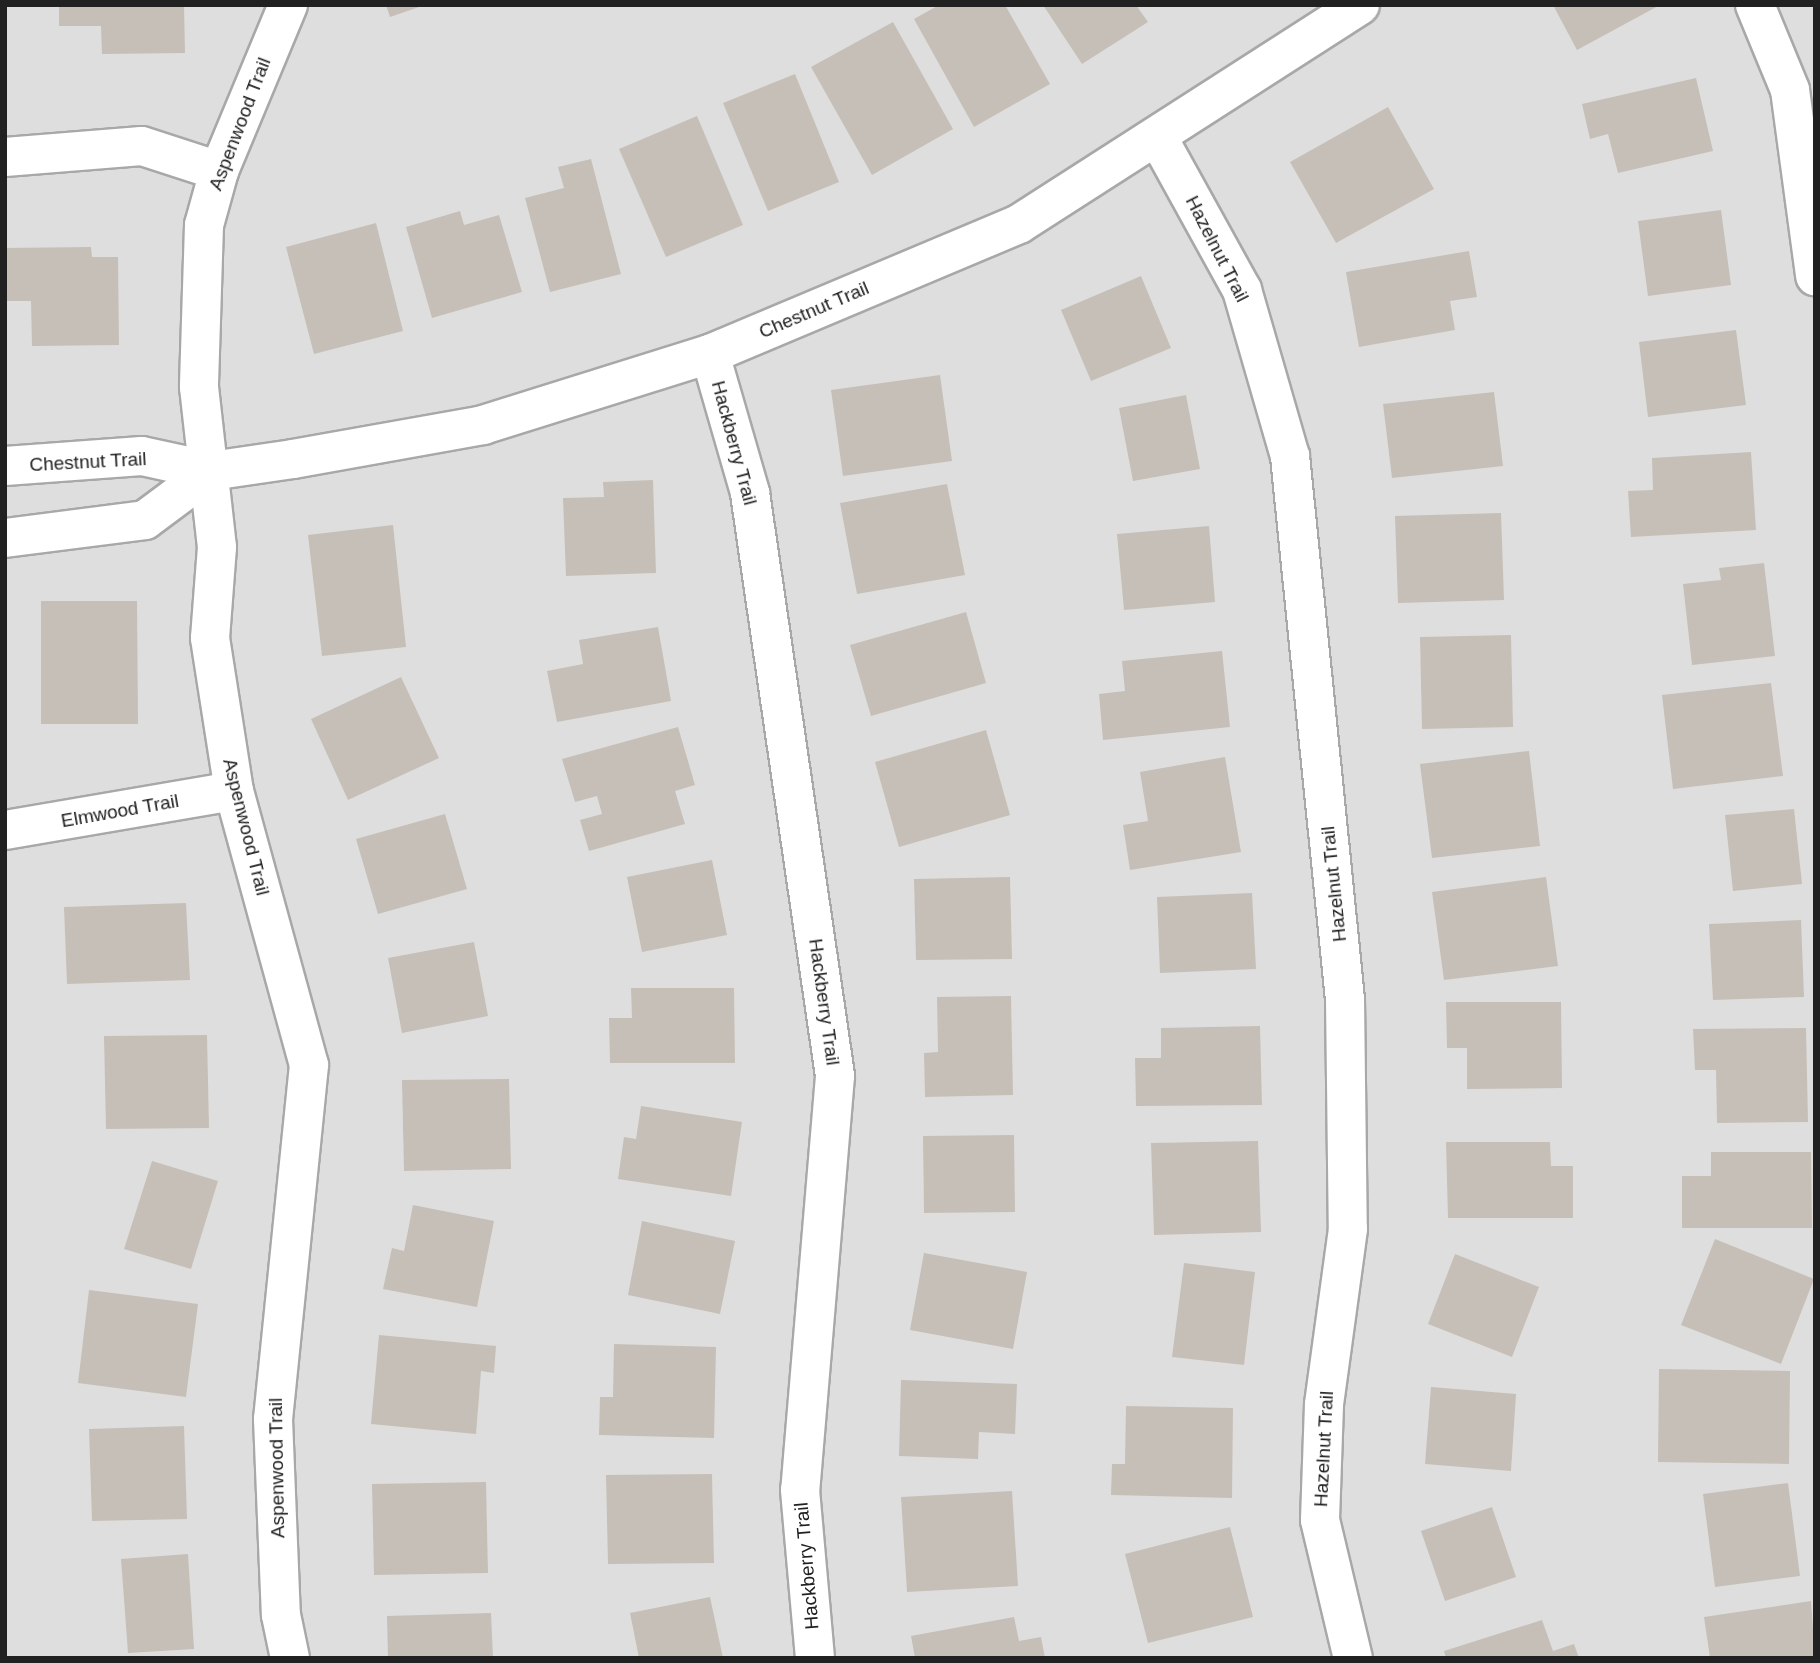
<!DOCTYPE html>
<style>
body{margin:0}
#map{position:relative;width:1820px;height:1663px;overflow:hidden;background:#f1efe8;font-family:Arial,sans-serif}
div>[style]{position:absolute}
.residential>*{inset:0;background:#dfdede}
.building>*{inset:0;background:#c6bfb7}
.roads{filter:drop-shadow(2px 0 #a8a8a8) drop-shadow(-2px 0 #a8a8a8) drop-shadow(0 2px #a8a8a8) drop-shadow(0 -2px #a8a8a8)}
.street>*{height:38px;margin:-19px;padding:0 19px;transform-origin:19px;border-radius:19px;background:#fff}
span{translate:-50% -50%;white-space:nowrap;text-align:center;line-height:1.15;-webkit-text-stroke:7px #fff;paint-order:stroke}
.street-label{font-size:19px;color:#212121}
.frame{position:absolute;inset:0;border:7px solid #212121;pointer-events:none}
</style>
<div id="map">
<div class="residential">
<div style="clip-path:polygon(5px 5px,1815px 5px,1815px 1658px,5px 1658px)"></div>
</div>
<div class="building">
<div style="clip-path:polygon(59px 5px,184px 5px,185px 53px,102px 54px,101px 26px,59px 26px)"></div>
<div style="clip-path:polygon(386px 5px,422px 5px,422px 6px,390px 17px)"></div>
<div style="clip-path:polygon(939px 5px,1005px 5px,1050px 84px,974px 127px,914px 19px)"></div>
<div style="clip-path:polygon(1043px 5px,1136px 5px,1148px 22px,1082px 64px)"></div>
<div style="clip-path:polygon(1553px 5px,1660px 5px,1577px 50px)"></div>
<div style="clip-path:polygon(893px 22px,953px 129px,872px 175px,811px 67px)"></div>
<div style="clip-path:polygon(795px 74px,839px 182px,768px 211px,723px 103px)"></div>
<div style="clip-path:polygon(1696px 78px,1713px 151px,1618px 173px,1608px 134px,1590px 139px,1582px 104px)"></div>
<div style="clip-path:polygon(1388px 107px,1434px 189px,1336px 243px,1290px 162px)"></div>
<div style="clip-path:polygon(697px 116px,743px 225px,666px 257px,619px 149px)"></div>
<div style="clip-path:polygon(591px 159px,621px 274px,550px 292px,525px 198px,564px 188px,558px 167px)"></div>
<div style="clip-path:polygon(1721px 210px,1731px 285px,1648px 296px,1638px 221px)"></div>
<div style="clip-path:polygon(460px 211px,464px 225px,499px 215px,522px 292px,432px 318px,406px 227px)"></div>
<div style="clip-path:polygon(376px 223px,403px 331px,314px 354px,286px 247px)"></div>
<div style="clip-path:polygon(91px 247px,92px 257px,118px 257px,119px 345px,32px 346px,31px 301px,5px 301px,5px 248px)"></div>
<div style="clip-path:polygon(1469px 251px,1477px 297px,1450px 301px,1455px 330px,1359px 347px,1346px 272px)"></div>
<div style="clip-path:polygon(1141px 276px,1171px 348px,1091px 381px,1061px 310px)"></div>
<div style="clip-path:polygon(1736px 330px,1746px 405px,1648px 417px,1639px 342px)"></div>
<div style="clip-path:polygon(940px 375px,952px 461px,843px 476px,831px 390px)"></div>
<div style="clip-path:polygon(1494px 392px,1503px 466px,1392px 478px,1383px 404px)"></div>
<div style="clip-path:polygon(1186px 395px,1200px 469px,1133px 481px,1119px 408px)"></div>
<div style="clip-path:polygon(1751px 452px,1756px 530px,1631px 537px,1628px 491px,1653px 490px,1652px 458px)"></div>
<div style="clip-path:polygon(653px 480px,656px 573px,566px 576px,563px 498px,604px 497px,603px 482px)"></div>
<div style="clip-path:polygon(947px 484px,965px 575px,857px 594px,840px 503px)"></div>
<div style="clip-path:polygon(1501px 513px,1504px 600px,1398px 603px,1395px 516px)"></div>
<div style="clip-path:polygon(393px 525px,406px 647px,322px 656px,308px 535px)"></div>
<div style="clip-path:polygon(1209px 526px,1215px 602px,1124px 610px,1117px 534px)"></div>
<div style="clip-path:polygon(1764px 563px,1775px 656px,1692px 665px,1683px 584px,1721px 580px,1719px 568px)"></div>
<div style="clip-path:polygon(41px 601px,137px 601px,138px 724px,41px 724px)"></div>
<div style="clip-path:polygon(966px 612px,986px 683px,871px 716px,850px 645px)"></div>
<div style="clip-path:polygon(658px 627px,671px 701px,557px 722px,547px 671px,583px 664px,579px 640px)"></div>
<div style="clip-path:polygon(1511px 635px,1513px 727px,1422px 729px,1420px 637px)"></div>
<div style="clip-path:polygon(1222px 651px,1230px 727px,1103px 740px,1099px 694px,1125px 691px,1122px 661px)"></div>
<div style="clip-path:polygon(401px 677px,439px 758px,348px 800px,311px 719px)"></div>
<div style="clip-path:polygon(1771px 683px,1783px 776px,1673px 789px,1662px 695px)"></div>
<div style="clip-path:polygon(678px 727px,695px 785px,675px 791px,685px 824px,589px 851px,580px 820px,602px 814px,597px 796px,575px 802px,562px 759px)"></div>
<div style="clip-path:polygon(986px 730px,1010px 815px,899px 847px,875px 762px)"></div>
<div style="clip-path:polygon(1529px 751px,1540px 846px,1432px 858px,1420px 764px)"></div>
<div style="clip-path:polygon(1225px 757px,1241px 852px,1130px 870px,1123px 825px,1148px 821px,1140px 772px)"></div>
<div style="clip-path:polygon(1794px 809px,1802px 884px,1733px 891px,1725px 815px)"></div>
<div style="clip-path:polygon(445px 814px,467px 889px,378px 914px,356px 839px)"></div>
<div style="clip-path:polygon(712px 860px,727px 935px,642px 952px,627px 877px)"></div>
<div style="clip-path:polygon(1010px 877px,1012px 959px,916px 960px,914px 879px)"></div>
<div style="clip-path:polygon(1546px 877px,1558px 966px,1444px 980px,1432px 892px)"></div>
<div style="clip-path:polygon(1252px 893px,1256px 969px,1160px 973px,1157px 897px)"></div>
<div style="clip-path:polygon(186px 903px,190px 980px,67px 984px,64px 907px)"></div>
<div style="clip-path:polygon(1801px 920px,1804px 997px,1713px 1000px,1709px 924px)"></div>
<div style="clip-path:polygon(474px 942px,488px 1016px,402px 1033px,388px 958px)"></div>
<div style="clip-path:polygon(631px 988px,734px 988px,735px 1063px,610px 1063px,609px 1018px,632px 1018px)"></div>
<div style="clip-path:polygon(1011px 996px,1013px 1095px,925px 1097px,924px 1053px,938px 1052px,937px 997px)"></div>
<div style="clip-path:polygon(1446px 1002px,1561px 1002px,1562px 1088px,1467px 1089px,1467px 1048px,1447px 1048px)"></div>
<div style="clip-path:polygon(1260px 1026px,1262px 1105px,1136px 1106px,1135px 1058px,1161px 1058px,1161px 1028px)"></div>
<div style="clip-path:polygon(1806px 1028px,1808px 1122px,1717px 1123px,1716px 1070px,1695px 1070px,1693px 1029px)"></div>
<div style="clip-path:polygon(207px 1035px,209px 1128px,106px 1129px,104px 1036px)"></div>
<div style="clip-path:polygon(509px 1079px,511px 1169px,404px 1171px,402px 1080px)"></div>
<div style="clip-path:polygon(641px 1106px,742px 1122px,731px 1196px,618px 1179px,624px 1137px,636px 1139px)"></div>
<div style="clip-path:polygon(1014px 1135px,1015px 1212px,924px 1213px,923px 1136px)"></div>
<div style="clip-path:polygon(1258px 1141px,1261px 1232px,1154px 1235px,1151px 1143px)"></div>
<div style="clip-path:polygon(1446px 1142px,1550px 1142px,1551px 1166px,1573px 1166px,1573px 1218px,1448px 1218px)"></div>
<div style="clip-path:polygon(1711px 1152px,1811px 1152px,1812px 1228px,1682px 1228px,1682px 1176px,1711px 1176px)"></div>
<div style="clip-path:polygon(152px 1161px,218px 1181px,191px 1269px,124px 1249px)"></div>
<div style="clip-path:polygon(413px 1205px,494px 1221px,477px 1307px,383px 1289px,392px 1248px,404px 1251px)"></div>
<div style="clip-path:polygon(642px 1221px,735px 1241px,720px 1314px,628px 1295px)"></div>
<div style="clip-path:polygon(1715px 1239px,1814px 1279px,1781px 1364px,1681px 1325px)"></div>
<div style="clip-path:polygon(924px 1253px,1027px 1272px,1013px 1349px,910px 1330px)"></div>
<div style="clip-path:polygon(1455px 1254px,1539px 1287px,1512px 1357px,1428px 1324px)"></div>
<div style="clip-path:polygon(1184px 1263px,1255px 1272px,1244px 1365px,1172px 1357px)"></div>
<div style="clip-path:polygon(89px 1290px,198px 1304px,186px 1397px,78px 1383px)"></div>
<div style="clip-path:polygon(379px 1335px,496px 1346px,494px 1373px,481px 1371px,476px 1434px,371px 1424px)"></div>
<div style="clip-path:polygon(614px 1344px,716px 1347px,714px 1438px,599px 1435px,600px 1397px,613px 1397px)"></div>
<div style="clip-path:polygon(1659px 1369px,1790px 1371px,1789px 1464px,1658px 1462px)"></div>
<div style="clip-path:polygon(901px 1380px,1017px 1384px,1015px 1434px,979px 1432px,978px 1459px,899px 1456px)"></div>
<div style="clip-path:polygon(1431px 1387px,1516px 1394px,1511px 1471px,1425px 1464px)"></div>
<div style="clip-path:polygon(1126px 1406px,1233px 1408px,1232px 1498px,1111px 1495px,1112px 1464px,1125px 1464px)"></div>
<div style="clip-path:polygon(184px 1426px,187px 1519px,92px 1521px,89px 1429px)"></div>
<div style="clip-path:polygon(712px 1474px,714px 1563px,608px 1564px,606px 1475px)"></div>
<div style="clip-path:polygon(486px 1482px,488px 1573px,374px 1575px,372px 1484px)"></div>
<div style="clip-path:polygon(1788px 1483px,1800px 1576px,1715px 1587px,1703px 1494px)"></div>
<div style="clip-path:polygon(1012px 1491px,1018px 1586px,907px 1592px,901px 1497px)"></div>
<div style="clip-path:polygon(1492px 1507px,1516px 1577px,1445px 1601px,1421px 1531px)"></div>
<div style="clip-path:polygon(1230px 1527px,1253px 1617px,1148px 1643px,1125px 1554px)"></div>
<div style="clip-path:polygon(188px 1554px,194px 1649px,128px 1653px,121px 1559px)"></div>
<div style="clip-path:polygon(710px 1597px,723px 1658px,639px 1658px,630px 1613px)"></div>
<div style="clip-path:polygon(1811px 1601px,1815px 1658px,1710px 1658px,1704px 1617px)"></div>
<div style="clip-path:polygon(491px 1613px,493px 1658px,388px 1658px,387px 1616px)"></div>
<div style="clip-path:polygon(1014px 1617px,1019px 1641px,1041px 1637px,1045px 1658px,915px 1658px,911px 1636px)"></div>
<div style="clip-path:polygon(1542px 1620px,1553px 1651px,1574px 1644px,1579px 1658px,1446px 1658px,1444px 1651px)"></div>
</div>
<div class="roads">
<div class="street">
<div style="left:288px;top:5px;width:180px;rotate:112.6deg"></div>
<div style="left:219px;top:171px;width:56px;rotate:105.5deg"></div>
<div style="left:204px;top:225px;width:162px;rotate:91.8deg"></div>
<div style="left:199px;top:387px;width:161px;rotate:83.6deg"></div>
<div style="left:217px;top:547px;width:91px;rotate:94.4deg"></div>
<div style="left:210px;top:638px;width:155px;rotate:81.1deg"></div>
<div style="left:234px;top:791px;width:284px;rotate:74.7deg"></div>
<div style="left:309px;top:1065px;width:356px;rotate:95.8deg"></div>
<div style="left:273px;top:1419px;width:196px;rotate:87.7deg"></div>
<div style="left:281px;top:1615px;width:44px;rotate:78.2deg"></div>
<div style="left:1755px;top:5px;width:92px;rotate:67.6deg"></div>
<div style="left:1790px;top:90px;width:188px;rotate:82.3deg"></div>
<div style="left:1157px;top:136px;width:176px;rotate:61.1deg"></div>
<div style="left:1242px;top:290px;width:173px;rotate:73.9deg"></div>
<div style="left:1290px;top:456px;width:546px;rotate:84.22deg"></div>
<div style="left:1345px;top:999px;width:230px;rotate:89.3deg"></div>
<div style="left:1348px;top:1229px;width:178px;rotate:97.8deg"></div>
<div style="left:1324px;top:1405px;width:115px;rotate:92deg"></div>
<div style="left:1320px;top:1520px;width:142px;rotate:76.6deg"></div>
<div style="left:5px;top:157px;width:137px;rotate:-4.6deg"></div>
<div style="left:142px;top:146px;width:81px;rotate:18deg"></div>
<div style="left:710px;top:354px;width:145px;rotate:73.9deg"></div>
<div style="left:750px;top:493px;width:589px;rotate:81.7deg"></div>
<div style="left:835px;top:1076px;width:415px;rotate:94.8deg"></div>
<div style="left:800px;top:1490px;width:169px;rotate:84.9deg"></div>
<div style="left:5px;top:466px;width:137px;rotate:-4.2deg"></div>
<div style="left:142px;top:456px;width:71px;rotate:12.3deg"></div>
<div style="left:211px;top:471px;width:83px;rotate:-8.3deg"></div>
<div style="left:293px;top:459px;width:193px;rotate:-10.1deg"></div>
<div style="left:483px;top:425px;width:238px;rotate:-17.4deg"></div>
<div style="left:710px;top:354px;width:335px;rotate:-22.8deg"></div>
<div style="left:1019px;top:224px;width:405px;rotate:-32.7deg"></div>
<div style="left:5px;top:538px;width:141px;rotate:-7.3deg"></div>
<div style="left:145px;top:520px;width:82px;rotate:-36.6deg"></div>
<div style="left:5px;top:830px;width:232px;rotate:-9.7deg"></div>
</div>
</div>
<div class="street-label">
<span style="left:240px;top:124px;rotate:-69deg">Aspenwood Trail</span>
<span style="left:1217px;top:249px;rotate:63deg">Hazelnut Trail</span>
<span style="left:814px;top:310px;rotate:-23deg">Chestnut Trail</span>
<span style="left:734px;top:443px;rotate:75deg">Hackberry Trail</span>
<span style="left:88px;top:462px;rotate:-3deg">Chestnut Trail</span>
<span style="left:120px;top:811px;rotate:-10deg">Elmwood Trail</span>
<span style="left:246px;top:827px;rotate:76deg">Aspenwood Trail</span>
<span style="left:1334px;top:884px;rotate:-96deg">Hazelnut Trail</span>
<span style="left:824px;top:1002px;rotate:82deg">Hackberry Trail</span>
<span style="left:1324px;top:1449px;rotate:-87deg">Hazelnut Trail</span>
<span style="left:277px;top:1468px;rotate:-91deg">Aspenwood Trail</span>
<span style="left:807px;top:1566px;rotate:-95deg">Hackberry Trail</span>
</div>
<div class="frame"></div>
</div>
